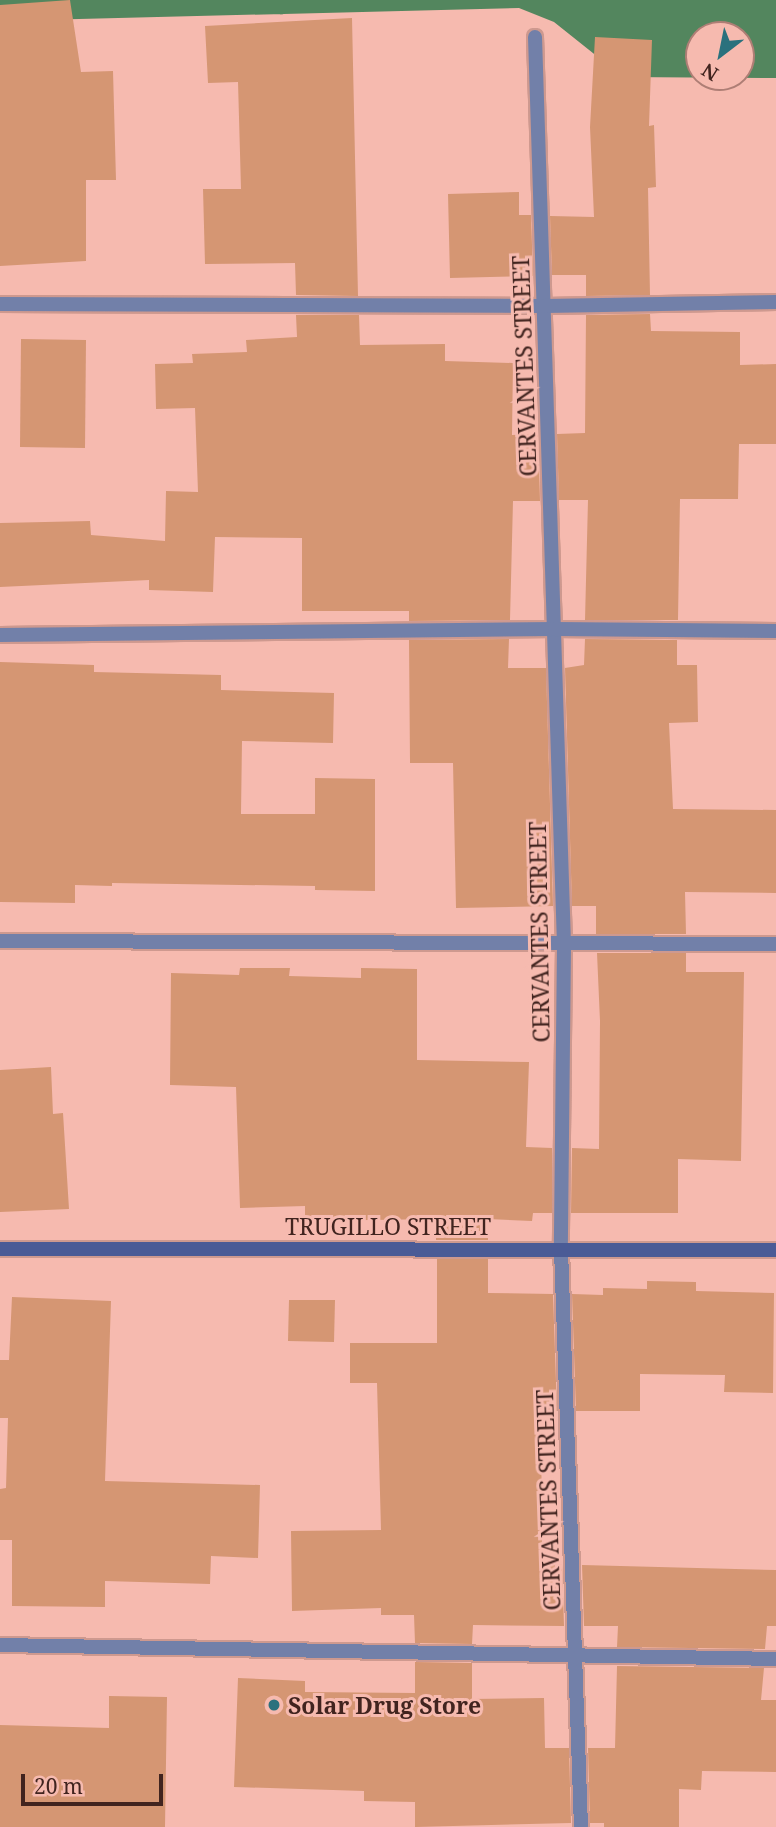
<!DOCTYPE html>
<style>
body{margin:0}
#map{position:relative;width:776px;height:1827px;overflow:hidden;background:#f6baaf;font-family:"Noto Serif",serif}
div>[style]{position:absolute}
.water>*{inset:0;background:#53865e}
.building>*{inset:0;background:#d59673}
.roads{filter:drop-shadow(2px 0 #ce998f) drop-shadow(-2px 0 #ce998f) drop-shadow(0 2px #ce998f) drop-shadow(0 -2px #ce998f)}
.street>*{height:14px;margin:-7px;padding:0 7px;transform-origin:7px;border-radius:7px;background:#7280a9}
.secondary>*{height:14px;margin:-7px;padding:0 7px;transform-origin:7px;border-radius:7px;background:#4a5b96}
.dots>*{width:19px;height:19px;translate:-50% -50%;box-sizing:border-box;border:4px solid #f6baaf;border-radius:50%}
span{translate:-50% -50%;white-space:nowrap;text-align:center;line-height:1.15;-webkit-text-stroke:6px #f6baaf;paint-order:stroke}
.street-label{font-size:23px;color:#41241f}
.poi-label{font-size:23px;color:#41241f;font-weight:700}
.left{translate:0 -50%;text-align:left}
.north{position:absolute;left:685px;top:21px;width:70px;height:70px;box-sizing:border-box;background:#f6baaf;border:2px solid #ae7e75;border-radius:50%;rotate:212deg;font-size:19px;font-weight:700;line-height:28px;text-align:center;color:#41241f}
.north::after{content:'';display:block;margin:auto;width:24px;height:32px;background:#2a717d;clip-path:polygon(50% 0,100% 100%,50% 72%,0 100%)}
.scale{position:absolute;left:21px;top:1774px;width:142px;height:32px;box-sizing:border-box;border:4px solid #41241f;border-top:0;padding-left:9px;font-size:21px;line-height:24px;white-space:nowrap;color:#41241f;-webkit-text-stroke:5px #f6baaf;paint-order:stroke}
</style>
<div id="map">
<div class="water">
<div style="clip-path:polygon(evenodd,0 0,776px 0,776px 78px,623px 77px,554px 22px,519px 8px,0 21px,0 0,699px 35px,741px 35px,741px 77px,699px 77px,699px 35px)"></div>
</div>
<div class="building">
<div style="clip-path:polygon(70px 0,81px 72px,113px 71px,116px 180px,86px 180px,86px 261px,0 266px,0 5px)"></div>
<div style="clip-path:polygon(352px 18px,358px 296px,296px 295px,295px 263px,205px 264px,203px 189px,241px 189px,238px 82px,208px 83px,205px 26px)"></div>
<div style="clip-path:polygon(595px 37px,652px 40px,649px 126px,654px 125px,656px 187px,648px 188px,650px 295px,586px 296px,586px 275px,552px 275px,550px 216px,594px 217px,590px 127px)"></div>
<div style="clip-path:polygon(519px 192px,519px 215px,531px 215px,533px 276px,450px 278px,448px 194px)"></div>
<div style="clip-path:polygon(650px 314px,651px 331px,740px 332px,740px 365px,776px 364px,776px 444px,739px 444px,738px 499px,680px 499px,678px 620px,585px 620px,588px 500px,559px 500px,557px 434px,585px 433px,586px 315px)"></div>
<div style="clip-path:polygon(296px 315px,359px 315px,360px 345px,445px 344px,445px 361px,513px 363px,512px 435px,538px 434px,540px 501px,513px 501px,510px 620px,409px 621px,409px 611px,302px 611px,302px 538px,215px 537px,213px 592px,149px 590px,149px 580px,0 587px,0 523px,90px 521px,91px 535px,165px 541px,166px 491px,198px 492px,195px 408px,156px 409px,155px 364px,193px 363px,192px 354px,247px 352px,246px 340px,297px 337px)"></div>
<div style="clip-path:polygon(21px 339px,86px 340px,85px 448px,20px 447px)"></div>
<div style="clip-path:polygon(509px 639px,508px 668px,546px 668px,553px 906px,456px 908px,453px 763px,410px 763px,409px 640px)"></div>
<div style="clip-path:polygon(585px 639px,677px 640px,677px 665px,697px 665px,698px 722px,669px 723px,673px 809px,776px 810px,776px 893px,685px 892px,686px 934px,596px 934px,596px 906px,572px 906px,565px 668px,584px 665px)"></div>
<div style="clip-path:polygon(0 662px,94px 665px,94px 672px,221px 675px,221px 690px,334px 693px,333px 743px,242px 741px,241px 814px,315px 814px,315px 778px,375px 779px,375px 891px,315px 890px,315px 886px,112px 883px,112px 886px,75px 885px,75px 903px,0 902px)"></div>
<div style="clip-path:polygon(597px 953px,686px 953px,686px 972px,744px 972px,741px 1161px,678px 1159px,678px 1213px,571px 1213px,572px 1148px,599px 1149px,600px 1021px)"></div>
<div style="clip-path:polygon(240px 968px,290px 968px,289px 976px,361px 978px,361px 968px,417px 969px,417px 1060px,529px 1062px,526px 1147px,552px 1148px,552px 1213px,533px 1213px,532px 1221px,488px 1219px,488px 1240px,436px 1240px,436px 1219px,305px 1221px,305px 1206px,240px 1208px,236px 1087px,170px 1085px,171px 973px,239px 975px)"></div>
<div style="clip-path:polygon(51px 1067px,53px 1114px,63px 1113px,69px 1209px,0 1212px,0 1070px)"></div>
<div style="clip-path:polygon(437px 1259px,488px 1259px,488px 1293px,553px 1294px,557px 1411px,541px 1411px,542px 1543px,546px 1543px,546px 1564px,562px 1564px,564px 1626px,473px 1625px,472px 1644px,415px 1643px,414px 1615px,381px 1615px,381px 1608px,292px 1611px,291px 1531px,381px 1530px,377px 1383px,350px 1383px,350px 1343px,437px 1343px)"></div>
<div style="clip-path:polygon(647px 1281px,696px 1282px,696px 1291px,774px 1293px,773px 1393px,724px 1392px,725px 1375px,640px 1374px,640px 1411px,576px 1411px,572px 1294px,603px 1295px,603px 1288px,647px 1289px)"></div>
<div style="clip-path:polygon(12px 1297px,111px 1301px,105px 1481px,260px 1485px,258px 1558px,211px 1556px,210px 1584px,105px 1581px,105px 1607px,12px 1606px,12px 1540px,0 1540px,0 1489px,6px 1488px,8px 1418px,0 1418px,0 1360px,9px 1360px)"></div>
<div style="clip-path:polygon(289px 1300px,335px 1300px,334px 1342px,288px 1341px)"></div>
<div style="clip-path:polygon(582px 1565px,776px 1570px,776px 1626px,767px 1626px,765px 1649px,617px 1647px,618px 1626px,584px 1626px)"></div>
<div style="clip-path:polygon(415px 1662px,472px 1663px,472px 1699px,544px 1698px,545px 1748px,569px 1748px,571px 1823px,415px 1827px,415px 1802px,364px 1801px,364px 1791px,234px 1787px,238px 1678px,305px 1681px,305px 1692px,415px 1693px)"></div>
<div style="clip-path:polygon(617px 1666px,764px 1668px,761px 1700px,776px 1700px,776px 1772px,702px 1771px,701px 1790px,679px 1789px,679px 1827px,604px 1827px,604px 1823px,590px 1823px,588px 1748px,615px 1748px)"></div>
<div style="clip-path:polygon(109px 1696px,167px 1697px,165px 1827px,0 1827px,0 1725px,109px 1728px)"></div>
</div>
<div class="roads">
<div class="street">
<div style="left:535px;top:37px;width:908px;rotate:88.17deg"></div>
<div style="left:564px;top:945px;width:304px;rotate:90.6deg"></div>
<div style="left:561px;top:1249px;width:578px;rotate:88.02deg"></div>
<div style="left:0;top:304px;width:545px;rotate:0.21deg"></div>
<div style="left:545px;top:306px;width:231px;rotate:-1deg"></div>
<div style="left:0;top:635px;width:555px;rotate:-0.62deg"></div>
<div style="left:555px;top:629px;width:221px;rotate:0.5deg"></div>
<div style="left:0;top:941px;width:776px;rotate:0.22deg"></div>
<div style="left:0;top:1645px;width:776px;rotate:1.03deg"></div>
</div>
<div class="secondary">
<div style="left:0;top:1249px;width:776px;rotate:0.07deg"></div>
</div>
</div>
<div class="dots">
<div style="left:274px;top:1705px;background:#2a717d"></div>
</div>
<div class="street-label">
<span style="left:524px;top:366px;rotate:-92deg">CERVANTES STREET</span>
<span style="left:539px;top:932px;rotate:-91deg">CERVANTES STREET</span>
<span style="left:388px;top:1226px">TRUGILLO STREET</span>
<span style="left:548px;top:1500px;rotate:-92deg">CERVANTES STREET</span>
</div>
<div class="poi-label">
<span class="left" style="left:288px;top:1705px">Solar Drug Store</span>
</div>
<div class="north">N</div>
<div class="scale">20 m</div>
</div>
